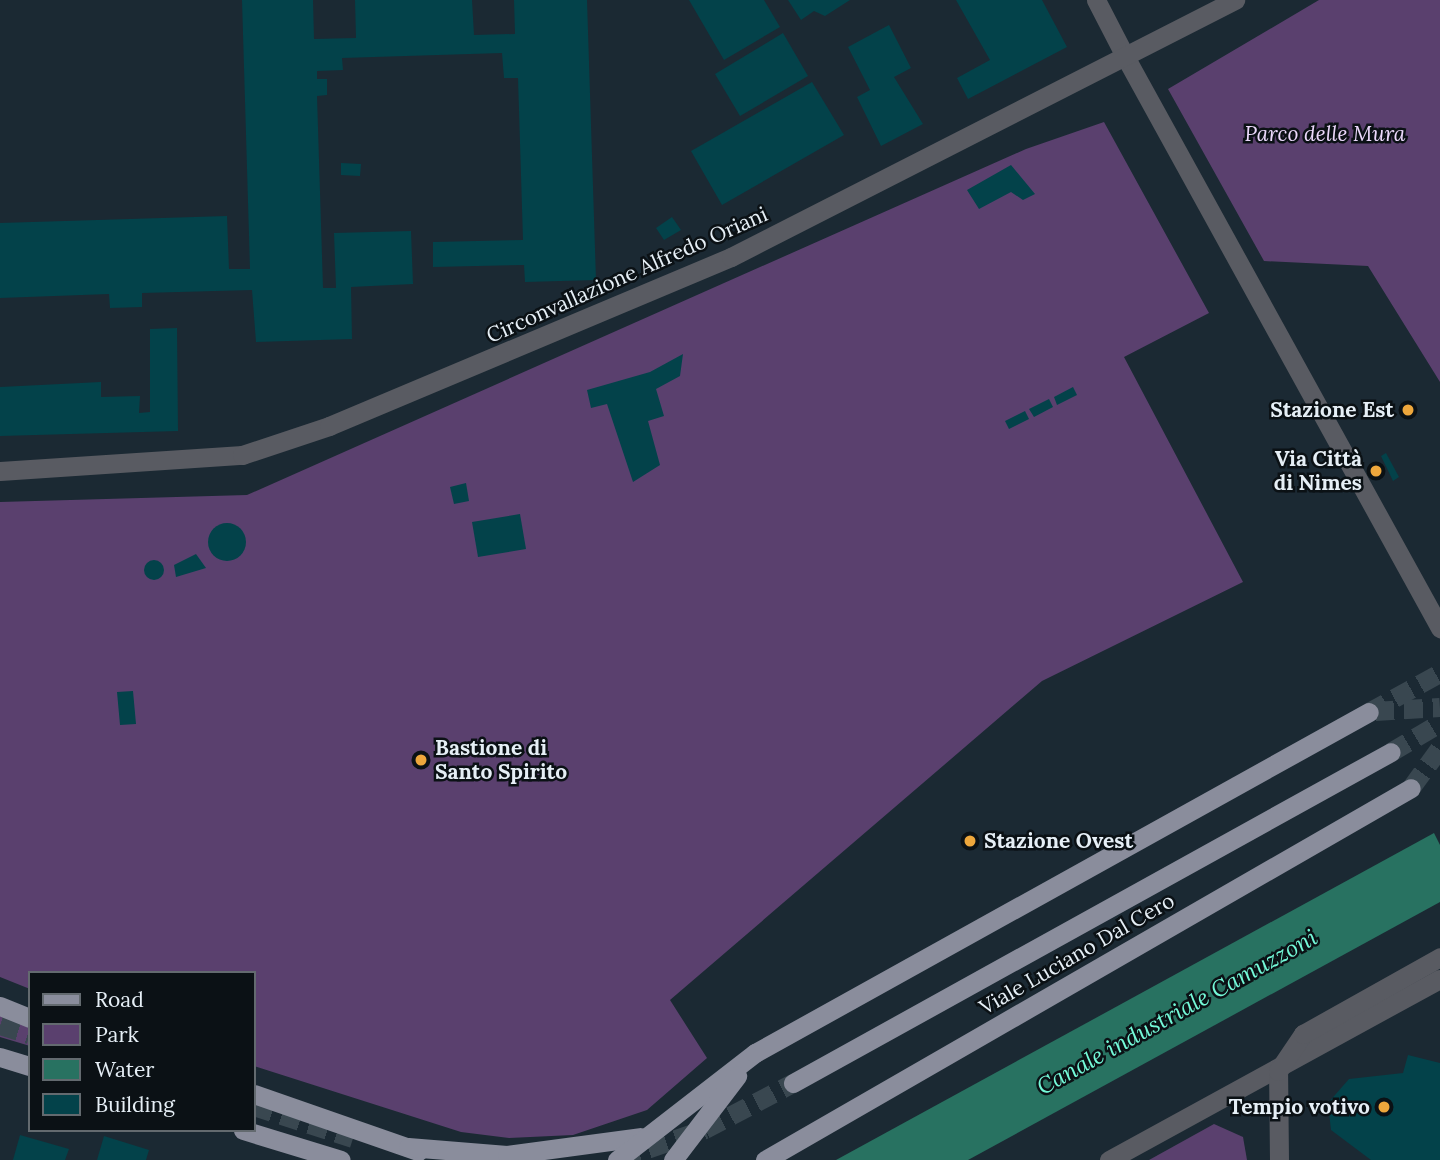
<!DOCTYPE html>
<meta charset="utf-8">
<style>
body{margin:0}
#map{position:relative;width:1440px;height:1160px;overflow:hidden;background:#1b2933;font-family:Lora,serif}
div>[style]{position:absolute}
.green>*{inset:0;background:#5a406e}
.water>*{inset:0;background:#287261}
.building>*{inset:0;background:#03424a}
.round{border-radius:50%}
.primary-tunnel>*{height:19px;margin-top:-9.5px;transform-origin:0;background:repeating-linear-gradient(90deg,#394750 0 19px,transparent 0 29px)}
.minor>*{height:19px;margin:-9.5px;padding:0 9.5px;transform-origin:9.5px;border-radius:9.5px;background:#595b62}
.tertiary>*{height:19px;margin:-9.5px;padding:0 9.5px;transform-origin:9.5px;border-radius:9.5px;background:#595b62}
.primary>*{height:19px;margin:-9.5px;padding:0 9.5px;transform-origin:9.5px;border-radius:9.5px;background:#8a8d9c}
.dots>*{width:19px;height:19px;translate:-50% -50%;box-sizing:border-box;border:4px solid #0b1115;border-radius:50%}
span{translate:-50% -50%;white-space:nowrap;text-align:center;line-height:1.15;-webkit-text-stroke:5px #0b1115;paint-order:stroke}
.park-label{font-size:21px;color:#ecd9fc;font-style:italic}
.street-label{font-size:21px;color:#e6eff6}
.poi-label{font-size:21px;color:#e6eff6;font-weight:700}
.right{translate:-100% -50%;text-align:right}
.left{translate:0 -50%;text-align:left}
.water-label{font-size:23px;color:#74f9d8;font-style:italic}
.legend{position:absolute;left:28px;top:971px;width:228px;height:161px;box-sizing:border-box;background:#0b1115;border:2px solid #636a6f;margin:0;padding:9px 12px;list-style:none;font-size:21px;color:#e6eff6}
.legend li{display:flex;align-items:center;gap:14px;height:35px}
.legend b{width:35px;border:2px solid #636a6f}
</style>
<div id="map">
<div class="green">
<div style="clip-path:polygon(1319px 0,1440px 0,1440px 382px,1368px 266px,1264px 261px,1168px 89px)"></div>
<div style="clip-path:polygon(1104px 122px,1209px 313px,1124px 357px,1243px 582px,1042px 681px,670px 1000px,707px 1058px,647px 1110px,573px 1135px,509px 1138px,461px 1132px,254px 1066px,254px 973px,30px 973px,30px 989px,0 977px,0 502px,247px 495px,1026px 149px)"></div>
<div style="clip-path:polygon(0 1015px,30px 1027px,30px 1046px,0 1037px)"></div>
<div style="clip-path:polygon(1214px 1124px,1243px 1137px,1247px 1160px,1149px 1160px)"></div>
</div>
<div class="water">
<div style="clip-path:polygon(1434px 833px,1440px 845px,1440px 902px,968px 1160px,836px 1160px)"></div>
</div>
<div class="building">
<div style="clip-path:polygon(242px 0,313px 0,314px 39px,356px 38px,355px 0,472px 0,474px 35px,515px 34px,514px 0,587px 0,596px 280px,525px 282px,524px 265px,433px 267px,433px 242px,523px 240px,518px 78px,504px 78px,502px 53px,342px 58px,343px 70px,317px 71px,317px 79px,327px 79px,327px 95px,317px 96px,323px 288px,336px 288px,334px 233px,411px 231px,413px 284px,351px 287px,352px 339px,256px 342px,252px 290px,142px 293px,142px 307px,110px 308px,109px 294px,0 298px,0 223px,227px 216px,229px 269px,250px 269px)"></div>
<div style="clip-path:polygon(689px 0,764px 0,780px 27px,724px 60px)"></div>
<div style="clip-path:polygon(788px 0,850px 0,825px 16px,814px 11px,801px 20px)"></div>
<div style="clip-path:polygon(956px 0,1042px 0,1067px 47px,968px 99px,957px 78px,990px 60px)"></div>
<div style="clip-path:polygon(889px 25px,911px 68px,894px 77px,923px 124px,881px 146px,857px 97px,870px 90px,848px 47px)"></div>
<div style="clip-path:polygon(783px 33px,808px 76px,740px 116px,715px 74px)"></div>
<div style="clip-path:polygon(812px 82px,844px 135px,722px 205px,691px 151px)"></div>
<div style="clip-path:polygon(341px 163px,361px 164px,360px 176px,341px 175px)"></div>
<div style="clip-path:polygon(1011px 165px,1035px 194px,1023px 200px,1011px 192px,979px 209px,967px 190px)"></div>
<div style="clip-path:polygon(672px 217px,681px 230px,664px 240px,656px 228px)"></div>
<div style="clip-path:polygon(177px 328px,178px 431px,0 436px,0 387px,101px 382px,101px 397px,140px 396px,139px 413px,150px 412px,150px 329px)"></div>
<div style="clip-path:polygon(683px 354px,680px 376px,656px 389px,664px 416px,648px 421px,660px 465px,633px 482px,607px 404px,591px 408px,587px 390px,650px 372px)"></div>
<div style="clip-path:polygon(1073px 387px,1077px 395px,1057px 405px,1054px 397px)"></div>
<div style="clip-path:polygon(1049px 399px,1053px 407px,1034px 417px,1029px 409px)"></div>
<div style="clip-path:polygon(1025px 411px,1029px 419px,1009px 429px,1005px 421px)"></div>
<div style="clip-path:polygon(1386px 453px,1399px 477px,1393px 481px,1381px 456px)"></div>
<div style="clip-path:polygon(466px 483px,469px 501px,454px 504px,450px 487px)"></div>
<div style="clip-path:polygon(520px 514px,526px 549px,478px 557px,472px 522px)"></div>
<div class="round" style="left:208px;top:523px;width:38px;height:38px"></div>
<div style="clip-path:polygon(196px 554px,206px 568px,176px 577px,174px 565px)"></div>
<div class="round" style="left:144px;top:560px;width:20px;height:20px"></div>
<div style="clip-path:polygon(133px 691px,136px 724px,120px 725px,117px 692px)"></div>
<div style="clip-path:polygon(1408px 1055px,1440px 1063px,1440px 1160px,1371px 1160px,1331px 1130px,1328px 1103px,1349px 1079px,1403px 1073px)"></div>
<div style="clip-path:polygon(20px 1135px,69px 1149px,65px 1160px,13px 1160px)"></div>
<div style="clip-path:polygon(104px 1136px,149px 1150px,146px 1160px,97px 1160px)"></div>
</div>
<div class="primary-tunnel">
<div style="left:1375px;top:711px;width:65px;rotate:-3.5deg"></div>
<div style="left:1369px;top:712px;width:81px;rotate:-28.8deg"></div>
<div style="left:1391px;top:752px;width:57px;rotate:-30.6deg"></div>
<div style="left:1411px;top:788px;width:49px;rotate:-54.1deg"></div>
<div style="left:0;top:1025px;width:31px;rotate:17deg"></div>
<div style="left:254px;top:1106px;width:104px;rotate:17.9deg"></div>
<div style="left:621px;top:1158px;width:89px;rotate:-19deg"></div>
<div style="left:705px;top:1129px;width:99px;rotate:-27.6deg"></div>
</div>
<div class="minor">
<div style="left:1096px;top:0;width:68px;rotate:62.7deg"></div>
</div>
<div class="tertiary">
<div style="left:1127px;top:60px;width:649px;rotate:61.14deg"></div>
<div style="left:0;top:471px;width:243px;rotate:-3.8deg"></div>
<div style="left:242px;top:455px;width:92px;rotate:-18.4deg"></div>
<div style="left:329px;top:426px;width:436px;rotate:-22.8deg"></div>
<div style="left:731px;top:257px;width:566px;rotate:-27.02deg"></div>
<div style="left:1109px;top:1160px;width:377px;rotate:-28.7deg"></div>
<div style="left:1279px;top:1160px;width:89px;rotate:-90.6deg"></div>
<div style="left:1278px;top:1071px;width:45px;rotate:-56deg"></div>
<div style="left:1303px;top:1034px;width:157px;rotate:-29.3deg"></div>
</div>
<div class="primary">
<div style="left:0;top:1006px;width:32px;rotate:22deg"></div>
<div style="left:0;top:1057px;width:31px;rotate:17deg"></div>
<div style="left:793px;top:1083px;width:683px;rotate:-28.97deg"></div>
<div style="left:254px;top:1094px;width:174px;rotate:19.2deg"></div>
<div style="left:243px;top:1130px;width:102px;rotate:17deg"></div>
<div style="left:408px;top:1147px;width:99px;rotate:4.6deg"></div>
<div style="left:507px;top:1155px;width:134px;rotate:-7.7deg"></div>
<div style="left:617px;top:1160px;width:175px;rotate:-37.8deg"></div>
<div style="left:755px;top:1053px;width:702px;rotate:-29.05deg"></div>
<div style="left:673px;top:1160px;width:106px;rotate:-52.7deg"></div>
<div style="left:765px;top:1160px;width:745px;rotate:-29.94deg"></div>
</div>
<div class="dots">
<div style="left:1408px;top:410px;background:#eea73c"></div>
<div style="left:1376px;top:471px;background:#eea73c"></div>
<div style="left:421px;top:760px;background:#eea73c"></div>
<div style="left:970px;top:841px;background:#eea73c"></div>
<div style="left:1384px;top:1107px;background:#eea73c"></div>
</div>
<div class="park-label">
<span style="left:1325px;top:134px">Parco delle Mura</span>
</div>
<div class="street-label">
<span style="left:627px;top:275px;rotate:-24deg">Circonvallazione Alfredo Oriani</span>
<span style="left:1077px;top:954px;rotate:-30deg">Viale Luciano Dal Cero</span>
</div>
<div class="poi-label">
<span class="right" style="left:1394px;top:410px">Stazione Est</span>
<span class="right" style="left:1362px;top:471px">Via Città<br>di Nimes</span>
<span class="left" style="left:435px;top:760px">Bastione di<br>Santo Spirito</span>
<span class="left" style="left:984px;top:841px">Stazione Ovest</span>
<span class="right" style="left:1370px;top:1107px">Tempio votivo</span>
</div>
<div class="water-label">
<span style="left:1177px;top:1012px;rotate:-29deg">Canale industriale Camuzzoni</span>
</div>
<ul class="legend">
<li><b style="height:9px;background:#8a8d9c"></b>Road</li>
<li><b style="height:19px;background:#5a406e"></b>Park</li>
<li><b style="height:19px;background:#287261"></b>Water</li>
<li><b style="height:19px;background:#03424a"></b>Building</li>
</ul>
</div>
